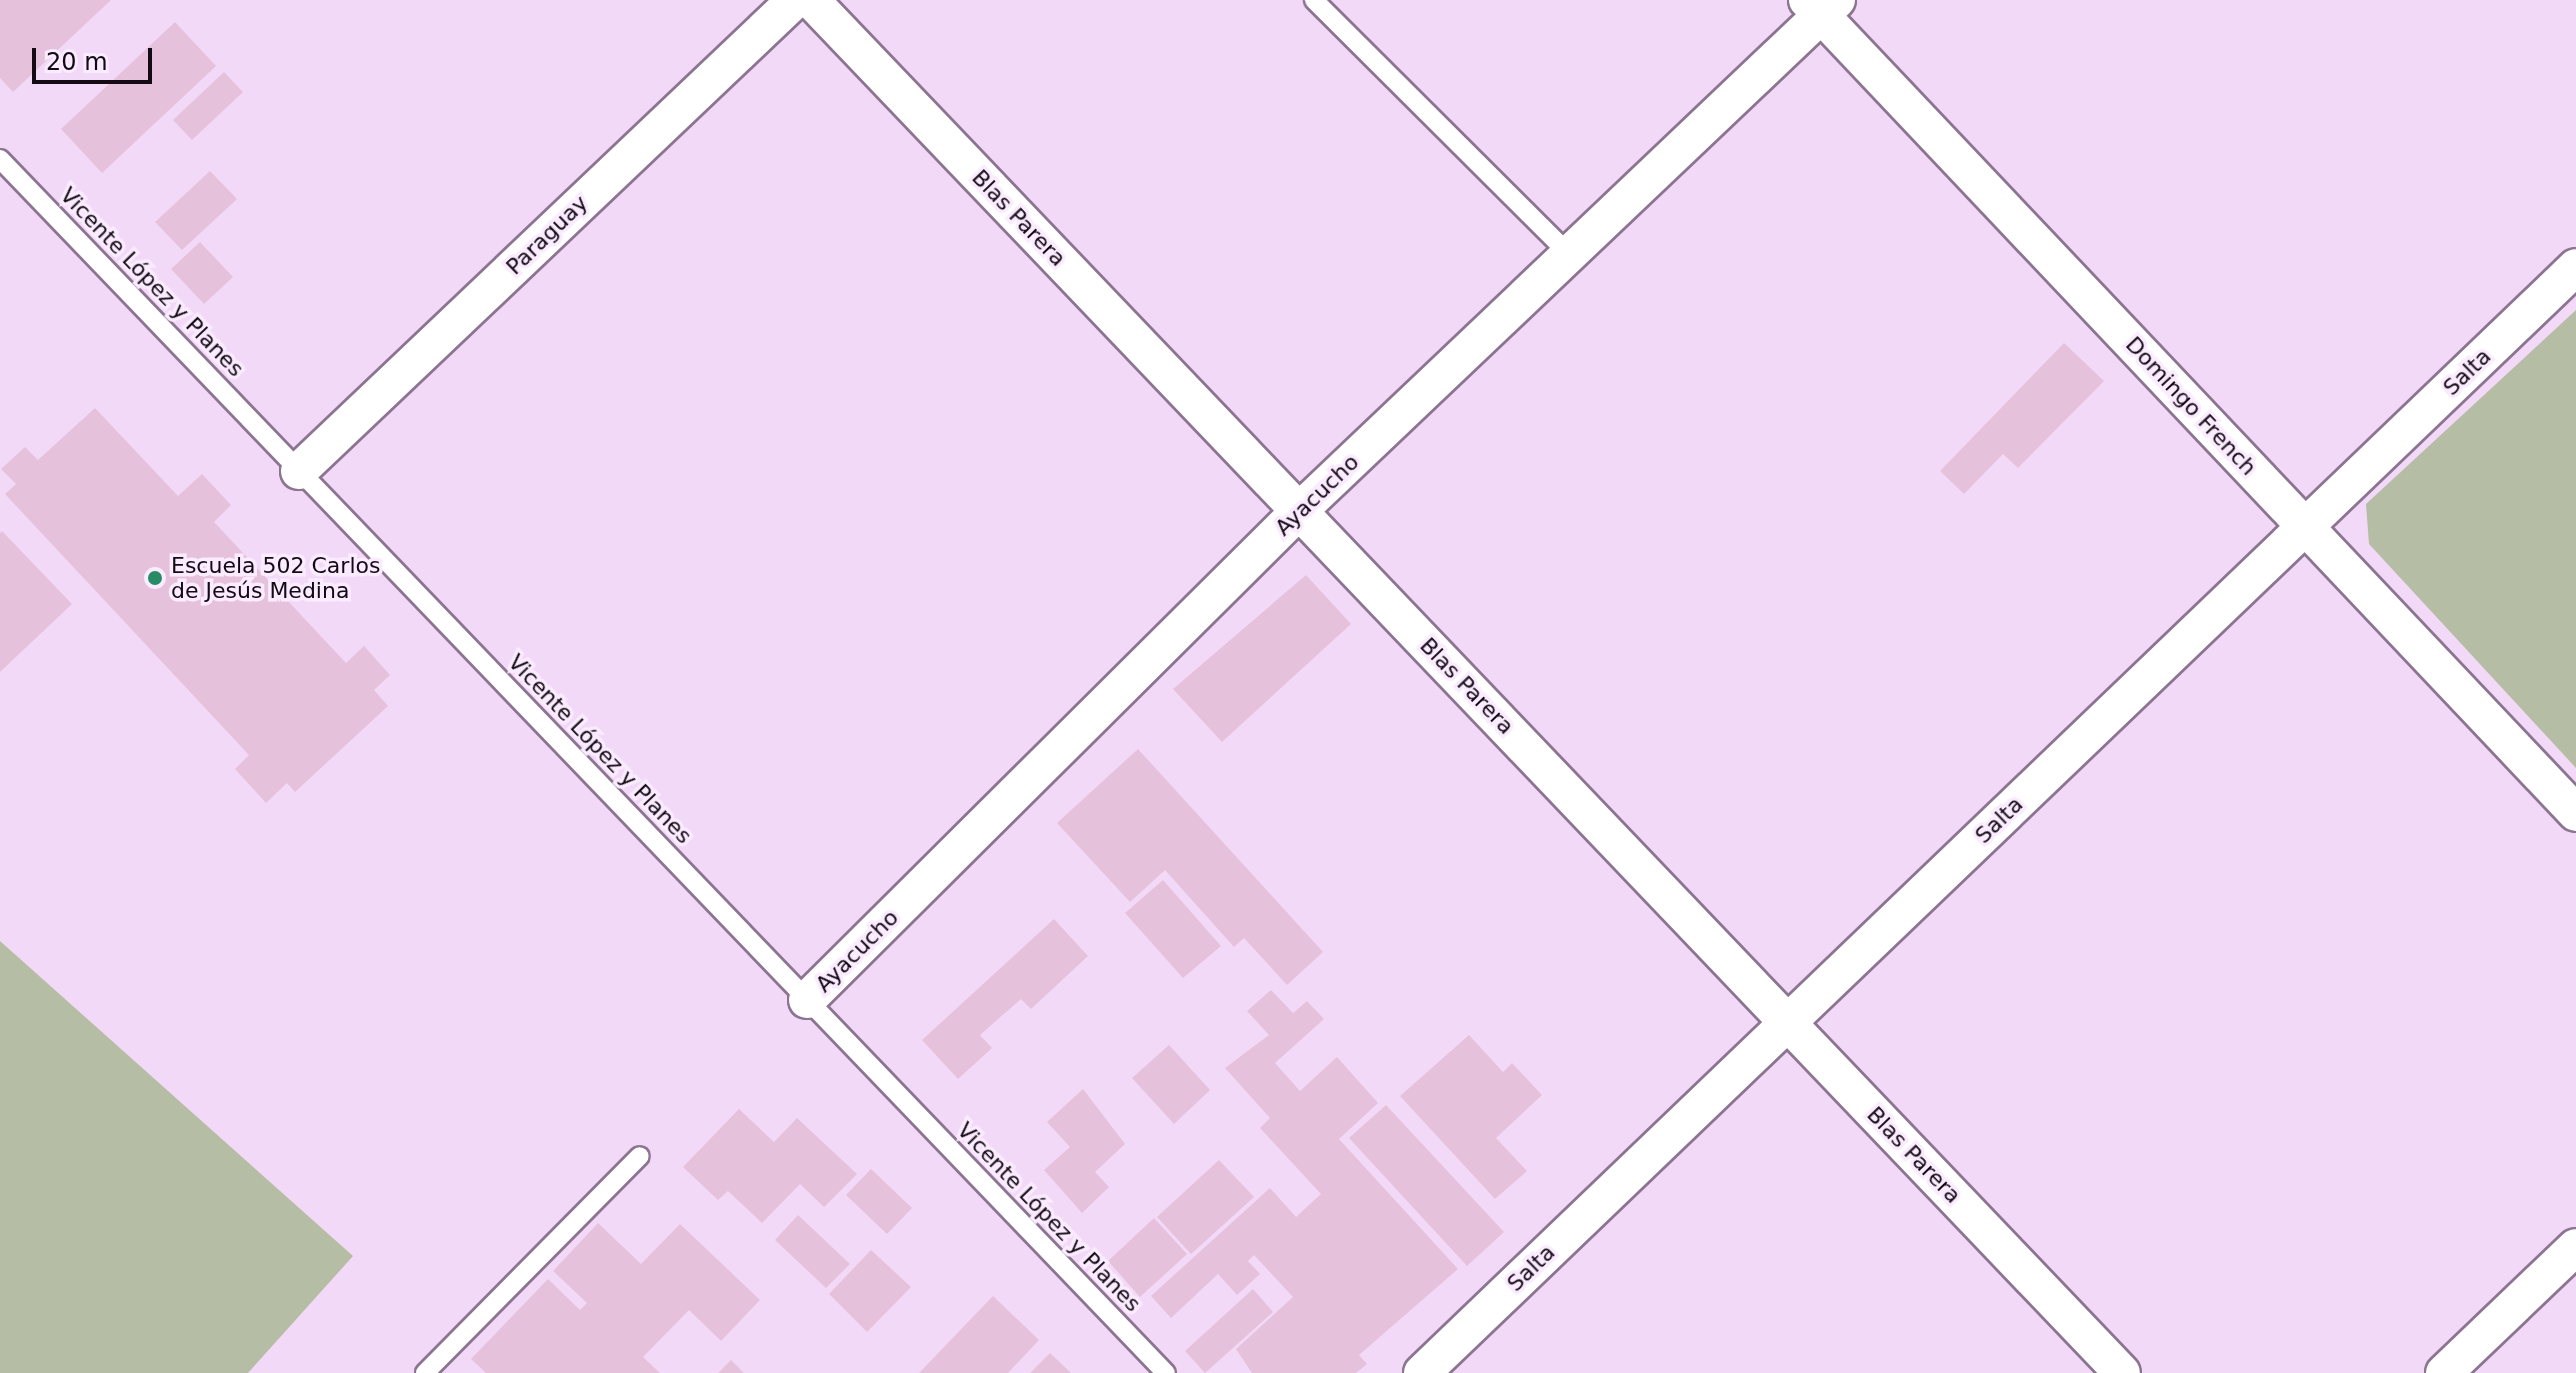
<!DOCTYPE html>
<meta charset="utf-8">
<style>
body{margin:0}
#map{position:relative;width:2576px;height:1373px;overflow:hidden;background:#f3d9f8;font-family:"DejaVu Sans",sans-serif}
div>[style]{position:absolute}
.green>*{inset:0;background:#b5bda4}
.building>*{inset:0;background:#e5c1db}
.roads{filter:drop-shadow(2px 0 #8c7591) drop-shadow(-2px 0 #8c7591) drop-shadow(0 2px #8c7591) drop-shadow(0 -2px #8c7591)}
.lane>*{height:18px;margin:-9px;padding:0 9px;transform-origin:9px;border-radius:9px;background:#fff}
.street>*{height:36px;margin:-18px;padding:0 18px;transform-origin:18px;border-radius:18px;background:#fff}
.dots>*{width:22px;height:22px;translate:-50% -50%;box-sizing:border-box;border:4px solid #faebfe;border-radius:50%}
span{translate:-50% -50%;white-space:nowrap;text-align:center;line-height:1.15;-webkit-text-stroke:7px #faebfe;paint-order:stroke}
.street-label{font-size:22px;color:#130a14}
.poi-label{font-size:22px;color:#130a14}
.left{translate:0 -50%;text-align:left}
.scale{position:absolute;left:32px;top:48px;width:120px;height:36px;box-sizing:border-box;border:4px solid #130a14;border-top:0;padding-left:10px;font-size:24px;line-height:28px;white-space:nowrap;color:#130a14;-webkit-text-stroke:6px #faebfe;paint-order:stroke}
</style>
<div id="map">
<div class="green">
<div style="clip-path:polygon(2576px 310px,2576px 768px,2369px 544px,2366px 504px)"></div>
<div style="clip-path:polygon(0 941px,353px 1256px,248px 1373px,0 1373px)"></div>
</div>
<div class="building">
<div style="clip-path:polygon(0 0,111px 0,13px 92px,0 78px)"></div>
<div style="clip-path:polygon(175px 22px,216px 66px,102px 173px,61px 129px)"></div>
<div style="clip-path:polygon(224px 72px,243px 92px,192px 140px,173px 120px)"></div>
<div style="clip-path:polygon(210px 171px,237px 199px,182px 250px,155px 222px)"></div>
<div style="clip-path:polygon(200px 242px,233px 277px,204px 304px,171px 269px)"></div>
<div style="clip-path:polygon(2064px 343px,2104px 381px,2018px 468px,2003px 454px,1964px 494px,1940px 471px)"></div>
<div style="clip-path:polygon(95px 408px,178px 496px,202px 474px,231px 505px,214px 522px,346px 663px,364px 646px,390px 675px,374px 690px,388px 706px,295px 792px,287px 783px,266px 803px,235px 769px,249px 755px,5px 494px,16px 484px,1px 469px,25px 447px,38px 460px)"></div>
<div style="clip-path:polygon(2px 531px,72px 604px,0 672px,0 533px)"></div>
<div style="clip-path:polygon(1306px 575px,1351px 624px,1222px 742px,1173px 689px)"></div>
<div style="clip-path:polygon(1138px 749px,1323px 952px,1287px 985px,1244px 938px,1234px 947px,1165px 870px,1130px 902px,1057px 823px)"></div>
<div style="clip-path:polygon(1163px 880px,1221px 946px,1183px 978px,1125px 913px)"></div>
<div style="clip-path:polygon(1054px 919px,1088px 956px,1031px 1009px,1021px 999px,980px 1035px,992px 1048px,958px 1079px,922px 1040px)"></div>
<div style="clip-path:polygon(1271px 990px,1293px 1013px,1307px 1001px,1324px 1019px,1275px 1063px,1300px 1091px,1337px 1057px,1378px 1103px,1339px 1139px,1458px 1269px,1359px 1355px,1367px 1364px,1356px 1373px,1252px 1373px,1236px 1349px,1293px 1297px,1254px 1255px,1248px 1261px,1260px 1274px,1237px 1295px,1218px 1274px,1171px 1318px,1151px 1296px,1270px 1188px,1296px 1217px,1321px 1194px,1260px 1128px,1270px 1118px,1225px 1068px,1269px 1035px,1247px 1011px)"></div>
<div style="clip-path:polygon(1469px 1035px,1503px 1072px,1512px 1063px,1542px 1095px,1496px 1138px,1527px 1171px,1495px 1199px,1400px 1096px)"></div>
<div style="clip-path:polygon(1169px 1045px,1210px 1090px,1174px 1124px,1132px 1078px)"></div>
<div style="clip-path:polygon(1083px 1089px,1125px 1144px,1095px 1172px,1109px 1187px,1082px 1213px,1044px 1170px,1070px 1147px,1047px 1122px)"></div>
<div style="clip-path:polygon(1386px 1105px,1504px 1232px,1467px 1266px,1349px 1138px)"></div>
<div style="clip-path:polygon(739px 1109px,774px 1142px,797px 1118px,857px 1174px,824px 1207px,800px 1184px,762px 1223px,728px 1191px,718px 1200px,683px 1167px)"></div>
<div style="clip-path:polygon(1219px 1160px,1254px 1197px,1191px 1254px,1157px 1217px)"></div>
<div style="clip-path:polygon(871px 1169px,912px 1208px,887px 1234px,846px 1195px)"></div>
<div style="clip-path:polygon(798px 1215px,850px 1264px,826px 1288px,775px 1240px)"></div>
<div style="clip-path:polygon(1154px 1218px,1187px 1254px,1140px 1297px,1108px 1261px)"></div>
<div style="clip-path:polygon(598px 1223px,641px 1264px,680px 1224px,760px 1300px,721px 1341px,689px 1310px,643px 1357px,660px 1373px,486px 1373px,471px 1359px,548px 1279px,580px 1310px,587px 1303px,553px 1271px)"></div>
<div style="clip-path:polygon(871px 1250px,911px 1287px,867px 1332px,829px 1294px)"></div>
<div style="clip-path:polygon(1253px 1289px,1273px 1312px,1205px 1373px,1185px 1351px)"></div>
<div style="clip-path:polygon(993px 1296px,1039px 1340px,1008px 1373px,919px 1373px)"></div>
<div style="clip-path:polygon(1050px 1353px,1071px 1373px,1030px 1373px)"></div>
<div style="clip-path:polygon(731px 1360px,744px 1373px,718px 1373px)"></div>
</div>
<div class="roads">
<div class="lane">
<div style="left:1314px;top:0;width:360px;rotate:44.9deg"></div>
<div style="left:0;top:159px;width:1683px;rotate:46.16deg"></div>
<div style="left:425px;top:1373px;width:305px;rotate:-45.3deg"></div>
</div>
<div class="street">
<div style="left:811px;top:0;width:1898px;rotate:46.32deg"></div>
<div style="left:1807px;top:0;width:1119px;rotate:46.59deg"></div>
<div style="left:299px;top:471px;width:684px;rotate:-43.52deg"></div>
<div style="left:807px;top:1000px;width:694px;rotate:-44.82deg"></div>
<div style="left:1299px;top:511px;width:742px;rotate:-43.53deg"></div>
<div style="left:1422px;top:1373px;width:1598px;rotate:-43.78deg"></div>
<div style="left:2444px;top:1373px;width:182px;rotate:-43.7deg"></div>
</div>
</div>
<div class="dots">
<div style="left:155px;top:578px;background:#278b65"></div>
</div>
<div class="street-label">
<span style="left:1019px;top:218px;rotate:46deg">Blas Parera</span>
<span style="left:547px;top:235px;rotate:-44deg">Paraguay</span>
<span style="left:152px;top:282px;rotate:46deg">Vicente López y Planes</span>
<span style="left:2467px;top:372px;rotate:-44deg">Salta</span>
<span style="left:2191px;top:406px;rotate:47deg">Domingo French</span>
<span style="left:1317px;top:495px;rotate:-44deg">Ayacucho</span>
<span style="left:1467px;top:686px;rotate:46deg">Blas Parera</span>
<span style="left:600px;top:749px;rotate:46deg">Vicente López y Planes</span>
<span style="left:1999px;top:820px;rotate:-44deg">Salta</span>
<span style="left:857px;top:951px;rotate:-45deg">Ayacucho</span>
<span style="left:1914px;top:1155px;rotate:46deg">Blas Parera</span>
<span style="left:1049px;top:1217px;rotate:46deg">Vicente López y Planes</span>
<span style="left:1531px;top:1268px;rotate:-44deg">Salta</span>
</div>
<div class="poi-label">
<span class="left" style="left:171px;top:578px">Escuela 502 Carlos<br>de Jesús Medina</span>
</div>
<div class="scale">20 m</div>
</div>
